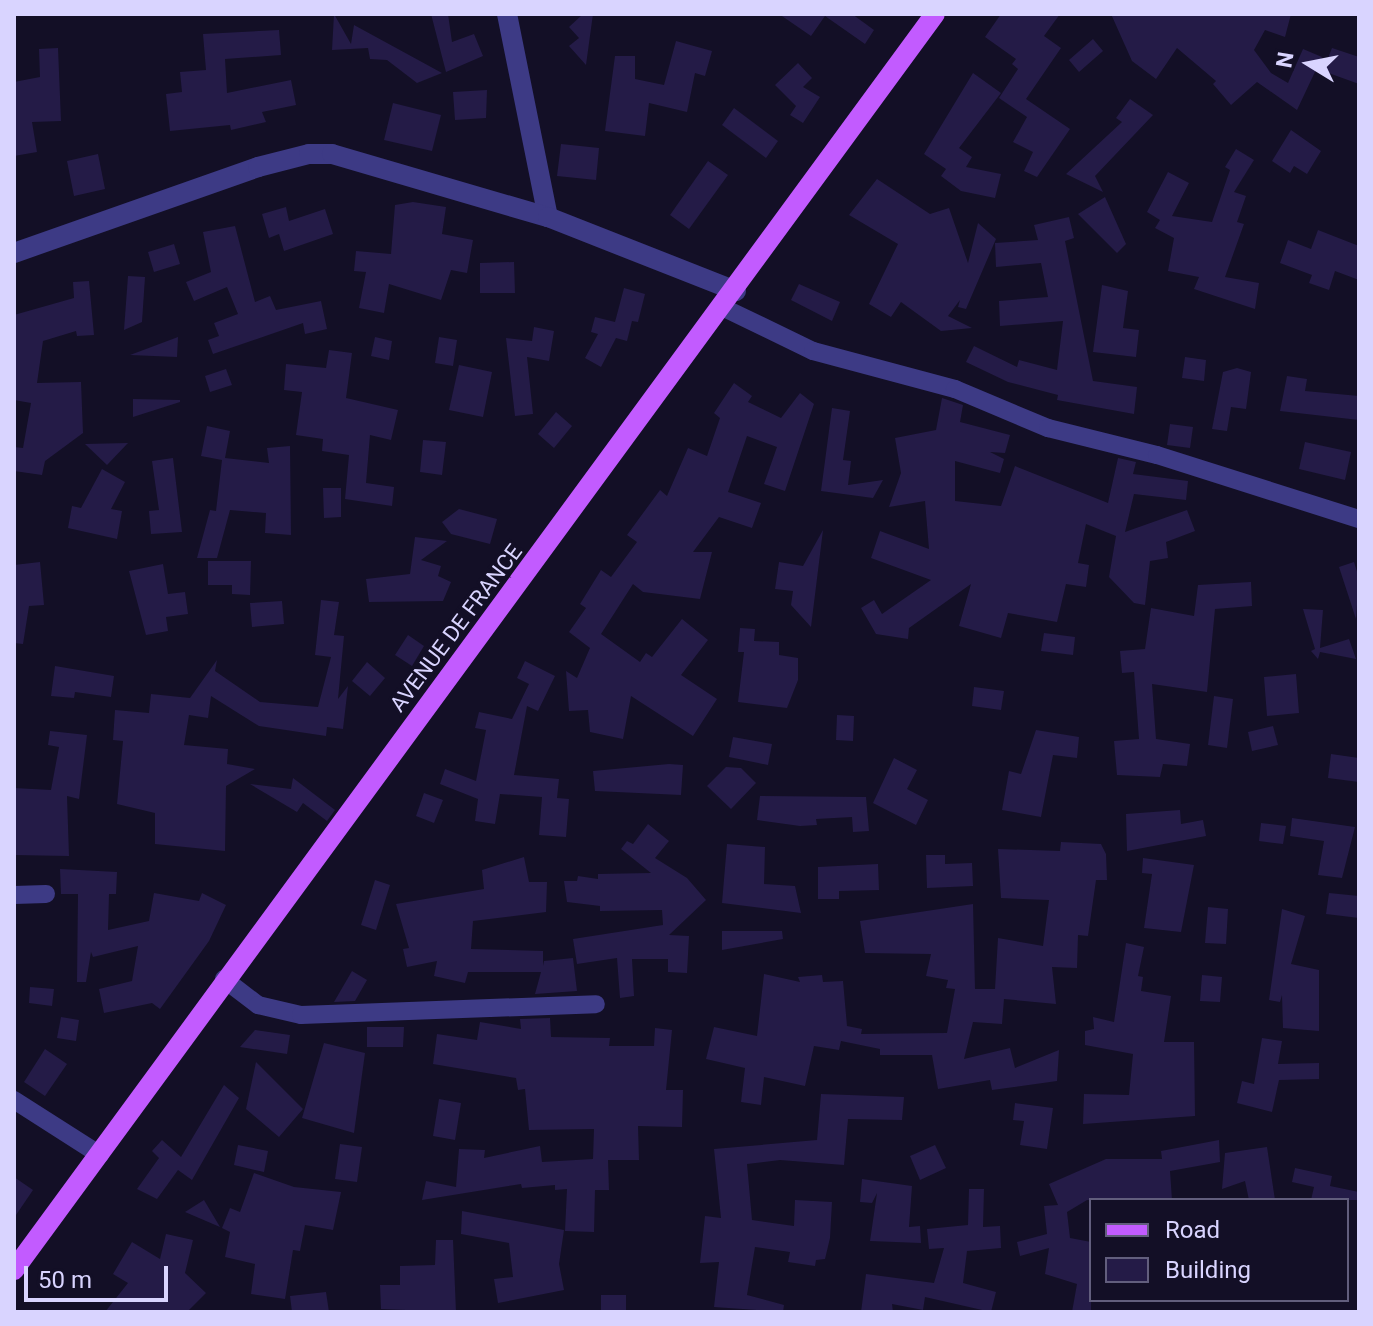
<!DOCTYPE html>
<style>
body{margin:0}
#map{position:relative;width:1373px;height:1326px;overflow:hidden;background:#130f26;font-family:Roboto,sans-serif}
div>[style]{position:absolute}
.building>*{inset:0;background:#241b47}
.minor>*{height:18px;margin:-9px;padding:0 9px;transform-origin:9px;border-radius:9px;background:#3d3a85}
.tertiary>*{height:20px;margin:-10px;padding:0 10px;transform-origin:10px;border-radius:10px;background:#3d3a85}
.primary>*{height:20px;margin:-10px;padding:0 10px;transform-origin:10px;border-radius:10px;background:#c25bff}
span{translate:-50% -50%;white-space:nowrap;text-align:center;line-height:1.15;-webkit-text-stroke:6px #130f26;paint-order:stroke}
.street-label{font-size:22px;color:#d9d4ff}
.frame{position:absolute;inset:0;border:16px solid #d9d4ff;pointer-events:none}
.legend{position:absolute;left:1089px;top:1198px;width:260px;height:104px;box-sizing:border-box;background:#130f26;border:2px solid #625e7d;margin:0;padding:10px 14px;list-style:none;font-size:24px;color:#d9d4ff}
.legend li{display:flex;align-items:center;gap:16px;height:40px}
.legend b{width:40px;border:2px solid #625e7d}
.north{position:absolute;left:1269px;top:24px;width:80px;height:80px;-webkit-text-stroke:6px #130f26;paint-order:stroke;rotate:280deg;font-size:22px;font-weight:700;line-height:32px;text-align:center;color:#d9d4ff}
.north::after{content:'';display:block;margin:auto;width:28px;height:36px;background:#d9d4ff;clip-path:polygon(50% 0,100% 100%,50% 72%,0 100%)}
.scale{position:absolute;left:24px;top:1266px;width:144px;height:36px;box-sizing:border-box;border:4px solid #d9d4ff;border-top:0;padding-left:10px;font-size:24px;line-height:28px;white-space:nowrap;color:#d9d4ff;-webkit-text-stroke:6px #130f26;paint-order:stroke}
</style>
<div id="map">
<div class="building">
<div style="clip-path:polygon(334px 14px,351px 44px,354px 25px,442px 73px,417px 83px,387px 60px,370px 59px,368px 48px,332px 50px)"></div>
<div style="clip-path:polygon(431px 14px,448px 14px,452px 42px,474px 34px,483px 56px,446px 72px)"></div>
<div style="clip-path:polygon(583px 14px,593px 14px,586px 65px,569px 46px,579px 38px,569px 27px)"></div>
<div style="clip-path:polygon(779px 14px,852px 14px,874px 30px,865px 44px,825px 16px,811px 36px)"></div>
<div style="clip-path:polygon(1001px 14px,1060px 14px,1044px 36px,1061px 48px,1026px 99px,1070px 129px,1037px 177px,1024px 171px,1033px 152px,1013px 142px,1027px 117px,999px 98px,1018px 69px,1012px 64px,1016px 59px,985px 37px)"></div>
<div style="clip-path:polygon(1111px 14px,1291px 14px,1285px 37px,1265px 30px,1254px 50px,1271px 73px,1288px 83px,1303px 49px,1322px 57px,1297px 110px,1257px 82px,1231px 105px,1213px 84px,1216px 81px,1177px 48px,1156px 79px,1132px 61px)"></div>
<div style="clip-path:polygon(279px 30px,281px 55px,225px 59px,227px 93px,291px 80px,296px 105px,262px 112px,266px 122px,231px 130px,230px 125px,170px 131px,166px 94px,182px 92px,180px 72px,206px 70px,203px 34px)"></div>
<div style="clip-path:polygon(1093px 39px,1103px 51px,1079px 72px,1069px 60px)"></div>
<div style="clip-path:polygon(676px 41px,712px 51px,705px 76px,695px 73px,687px 112px,649px 103px,645px 136px,605px 131px,615px 56px,635px 56px,635px 79px,664px 85px)"></div>
<div style="clip-path:polygon(58px 48px,61px 121px,32px 122px,37px 152px,14px 156px,14px 82px,40px 77px,39px 49px)"></div>
<div style="clip-path:polygon(1332px 48px,1359px 57px,1359px 84px,1323px 71px)"></div>
<div style="clip-path:polygon(798px 63px,812px 78px,803px 87px,820px 97px,803px 123px,790px 115px,796px 106px,775px 85px)"></div>
<div style="clip-path:polygon(973px 73px,1001px 93px,959px 148px,972px 157px,966px 167px,1001px 174px,995px 198px,961px 191px,941px 176px,946px 169px,924px 154px)"></div>
<div style="clip-path:polygon(487px 90px,486px 118px,455px 120px,453px 92px)"></div>
<div style="clip-path:polygon(1130px 99px,1153px 115px,1095px 176px,1103px 192px,1066px 174px,1122px 122px,1116px 118px)"></div>
<div style="clip-path:polygon(393px 103px,441px 115px,432px 151px,384px 140px)"></div>
<div style="clip-path:polygon(734px 108px,778px 141px,766px 158px,722px 125px)"></div>
<div style="clip-path:polygon(1291px 130px,1321px 151px,1307px 174px,1294px 166px,1290px 173px,1272px 161px)"></div>
<div style="clip-path:polygon(561px 144px,599px 148px,596px 180px,557px 176px)"></div>
<div style="clip-path:polygon(1236px 149px,1254px 160px,1234px 192px,1246px 196px,1237px 222px,1244px 224px,1225px 277px,1259px 283px,1255px 309px,1194px 289px,1199px 277px,1168px 271px,1174px 238px,1155px 228px,1160px 220px,1147px 212px,1168px 172px,1189px 183px,1172px 216px,1212px 222px,1230px 170px,1225px 167px)"></div>
<div style="clip-path:polygon(98px 154px,105px 189px,74px 196px,67px 161px)"></div>
<div style="clip-path:polygon(708px 161px,728px 175px,689px 229px,670px 215px)"></div>
<div style="clip-path:polygon(877px 179px,930px 214px,949px 208px,968px 263px,978px 223px,996px 239px,966px 309px,958px 307px,960px 300px,948px 316px,972px 328px,941px 331px,901px 302px,891px 317px,869px 304px,898px 244px,849px 215px)"></div>
<div style="clip-path:polygon(1105px 197px,1126px 244px,1117px 253px,1078px 214px)"></div>
<div style="clip-path:polygon(413px 202px,446px 207px,442px 234px,473px 240px,467px 273px,451px 270px,441px 300px,389px 284px,384px 313px,359px 308px,366px 272px,354px 271px,356px 251px,391px 254px,395px 205px)"></div>
<div style="clip-path:polygon(286px 207px,289px 221px,325px 209px,333px 234px,284px 251px,279px 234px,269px 238px,262px 214px)"></div>
<div style="clip-path:polygon(1069px 217px,1074px 238px,1065px 241px,1093px 381px,1137px 387px,1134px 414px,1057px 400px,1058px 395px,1008px 382px,966px 362px,974px 346px,1017px 367px,1019px 360px,1057px 370px,1063px 321px,1000px 326px,999px 301px,1048px 297px,1041px 263px,996px 267px,995px 243px,1038px 240px,1034px 225px)"></div>
<div style="clip-path:polygon(235px 226px,255px 302px,270px 296px,276px 310px,321px 301px,327px 329px,305px 334px,303px 323px,213px 354px,208px 340px,219px 336px,214px 323px,238px 314px,227px 287px,194px 301px,186px 282px,211px 272px,203px 232px)"></div>
<div style="clip-path:polygon(1318px 230px,1359px 246px,1359px 280px,1335px 271px,1329px 290px,1309px 283px,1312px 275px,1280px 263px,1288px 240px,1311px 249px)"></div>
<div style="clip-path:polygon(174px 244px,180px 264px,154px 272px,148px 252px)"></div>
<div style="clip-path:polygon(514px 262px,515px 293px,480px 293px,480px 263px)"></div>
<div style="clip-path:polygon(128px 276px,145px 277px,142px 322px,124px 330px)"></div>
<div style="clip-path:polygon(89px 281px,94px 335px,77px 336px,76px 331px,43px 341px,37px 383px,81px 382px,83px 433px,45px 461px,42px 475px,14px 471px,14px 447px,23px 448px,31px 403px,14px 400px,14px 315px,74px 298px,73px 282px)"></div>
<div style="clip-path:polygon(799px 284px,840px 302px,832px 321px,791px 300px)"></div>
<div style="clip-path:polygon(1102px 285px,1128px 291px,1123px 328px,1139px 330px,1136px 357px,1093px 352px)"></div>
<div style="clip-path:polygon(624px 288px,645px 294px,638px 322px,632px 321px,627px 341px,616px 338px,601px 367px,585px 358px,598px 334px,591px 332px,595px 317px,615px 322px)"></div>
<div style="clip-path:polygon(534px 327px,554px 331px,549px 361px,527px 357px,533px 414px,515px 416px,506px 338px,532px 341px)"></div>
<div style="clip-path:polygon(178px 337px,177px 357px,130px 355px)"></div>
<div style="clip-path:polygon(375px 337px,392px 341px,389px 360px,371px 356px)"></div>
<div style="clip-path:polygon(439px 337px,457px 340px,453px 366px,435px 363px)"></div>
<div style="clip-path:polygon(329px 350px,352px 353px,346px 398px,398px 410px,391px 440px,370px 435px,366px 483px,394px 487px,392px 506px,345px 499px,349px 455px,322px 451px,323px 439px,296px 435px,302px 392px,284px 390px,286px 364px,326px 368px)"></div>
<div style="clip-path:polygon(1185px 357px,1206px 360px,1204px 381px,1182px 378px)"></div>
<div style="clip-path:polygon(459px 365px,492px 372px,483px 417px,449px 410px)"></div>
<div style="clip-path:polygon(1237px 368px,1251px 372px,1246px 409px,1231px 407px,1227px 431px,1212px 429px,1223px 372px)"></div>
<div style="clip-path:polygon(226px 369px,232px 385px,210px 392px,205px 376px)"></div>
<div style="clip-path:polygon(1287px 376px,1307px 379px,1305px 391px,1359px 396px,1359px 420px,1280px 411px)"></div>
<div style="clip-path:polygon(734px 383px,752px 396px,748px 402px,781px 418px,800px 393px,814px 404px,785px 491px,764px 484px,777px 447px,747px 436px,728px 492px,761px 503px,752px 528px,719px 517px,693px 552px,712px 552px,700px 599px,643px 592px,633px 584px,601px 634px,640px 662px,646px 653px,652px 657px,682px 619px,708px 640px,681px 675px,717px 699px,693px 736px,631px 696px,623px 739px,590px 732px,588px 710px,569px 711px,566px 671px,577px 678px,590px 648px,569px 632px,586px 608px,580px 604px,601px 570px,611px 577px,637px 542px,627px 535px,660px 490px,667px 496px,688px 448px,707px 456px,720px 418px,714px 413px)"></div>
<div style="clip-path:polygon(942px 398px,963px 405px,960px 422px,1010px 435px,1005px 453px,990px 452px,1004px 459px,1000px 473px,955px 461px,955px 501px,1001px 506px,1015px 466px,1108px 503px,1118px 458px,1136px 462px,1133px 474px,1188px 481px,1186px 500px,1134px 494px,1125px 532px,1187px 510px,1195px 531px,1166px 542px,1168px 558px,1150px 561px,1145px 605px,1134px 603px,1109px 577px,1116px 536px,1086px 524px,1078px 563px,1089px 565px,1086px 587px,1066px 584px,1057px 622px,1008px 613px,1001px 638px,959px 626px,971px 584px,909px 628px,908px 639px,876px 634px,861px 608px,874px 600px,882px 614px,931px 580px,871px 558px,880px 531px,929px 549px,925px 501px,889px 507px,901px 473px,895px 438px,936px 430px)"></div>
<div style="clip-path:polygon(133px 399px,180px 400px,180px 402px,133px 417px)"></div>
<div style="clip-path:polygon(832px 408px,850px 411px,843px 460px,851px 461px,848px 485px,883px 480px,873px 498px,821px 491px)"></div>
<div style="clip-path:polygon(556px 412px,572px 426px,554px 448px,538px 434px)"></div>
<div style="clip-path:polygon(1170px 424px,1193px 427px,1190px 448px,1167px 445px)"></div>
<div style="clip-path:polygon(207px 426px,230px 431px,225px 458px,269px 463px,267px 448px,290px 446px,291px 535px,265px 533px,266px 513px,230px 510px,217px 558px,197px 558px,210px 510px,216px 511px,222px 460px,201px 456px)"></div>
<div style="clip-path:polygon(423px 440px,446px 442px,442px 475px,420px 472px)"></div>
<div style="clip-path:polygon(1305px 442px,1351px 452px,1345px 480px,1299px 469px)"></div>
<div style="clip-path:polygon(128px 443px,107px 465px,85px 444px)"></div>
<div style="clip-path:polygon(173px 458px,182px 532px,151px 534px,149px 511px,159px 510px,152px 461px)"></div>
<div style="clip-path:polygon(102px 469px,125px 482px,111px 509px,122px 511px,117px 539px,68px 528px,72px 506px,81px 508px)"></div>
<div style="clip-path:polygon(323px 488px,341px 488px,341px 517px,324px 518px)"></div>
<div style="clip-path:polygon(459px 509px,497px 519px,490px 544px,451px 534px,442px 522px)"></div>
<div style="clip-path:polygon(823px 530px,811px 627px,791px 605px,793px 591px,775px 589px,779px 562px,803px 566px)"></div>
<div style="clip-path:polygon(415px 537px,447px 541px,421px 560px,441px 566px,438px 576px,451px 582px,443px 601px,369px 602px,366px 579px,410px 574px)"></div>
<div style="clip-path:polygon(208px 561px,251px 561px,250px 595px,232px 594px,232px 585px,208px 585px)"></div>
<div style="clip-path:polygon(40px 562px,44px 605px,29px 606px,23px 644px,14px 643px,14px 565px)"></div>
<div style="clip-path:polygon(1354px 562px,1359px 578px,1356px 619px,1339px 567px)"></div>
<div style="clip-path:polygon(163px 564px,168px 594px,185px 592px,188px 614px,166px 617px,168px 631px,146px 635px,129px 571px)"></div>
<div style="clip-path:polygon(1251px 582px,1252px 606px,1215px 609px,1207px 692px,1152px 684px,1156px 739px,1190px 744px,1187px 766px,1163px 764px,1160px 777px,1117px 775px,1114px 741px,1139px 739px,1134px 672px,1122px 673px,1120px 651px,1145px 649px,1151px 608px,1194px 616px,1198px 585px)"></div>
<div style="clip-path:polygon(321px 600px,339px 602px,334px 635px,344px 636px,338px 699px,348px 686px,343px 729px,327px 727px,326px 736px,259px 726px,211px 696px,208px 718px,189px 715px,184px 745px,228px 749px,227px 764px,255px 769px,226px 786px,225px 851px,155px 844px,155px 813px,117px 804px,123px 741px,113px 740px,115px 710px,149px 713px,151px 694px,190px 698px,217px 660px,215px 671px,260px 702px,318px 707px,331px 657px,315px 655px)"></div>
<div style="clip-path:polygon(282px 601px,284px 624px,252px 627px,250px 603px)"></div>
<div style="clip-path:polygon(1303px 609px,1323px 610px,1320px 648px,1349px 639px,1356px 659px,1320px 652px,1318px 659px,1311px 651px,1315px 649px)"></div>
<div style="clip-path:polygon(740px 628px,755px 629px,754px 641px,779px 642px,779px 655px,798px 658px,798px 680px,787px 708px,738px 702px,744px 652px,738px 652px)"></div>
<div style="clip-path:polygon(1044px 633px,1075px 637px,1073px 655px,1041px 651px)"></div>
<div style="clip-path:polygon(408px 635px,424px 646px,412px 666px,395px 655px)"></div>
<div style="clip-path:polygon(525px 661px,555px 676px,538px 711px,527px 706px,514px 775px,559px 779px,557px 798px,569px 799px,566px 837px,539px 835px,542px 797px,500px 794px,495px 824px,475px 821px,478px 799px,440px 784px,445px 769px,476px 781px,486px 730px,475px 728px,479px 712px,512px 719px,529px 684px,517px 678px)"></div>
<div style="clip-path:polygon(367px 662px,385px 678px,370px 696px,352px 681px)"></div>
<div style="clip-path:polygon(55px 666px,114px 676px,111px 697px,75px 692px,74px 698px,51px 696px)"></div>
<div style="clip-path:polygon(1296px 674px,1299px 713px,1267px 716px,1264px 677px)"></div>
<div style="clip-path:polygon(974px 687px,1004px 691px,1001px 710px,972px 706px)"></div>
<div style="clip-path:polygon(1214px 696px,1233px 699px,1227px 748px,1208px 745px)"></div>
<div style="clip-path:polygon(837px 715px,854px 716px,853px 741px,836px 740px)"></div>
<div style="clip-path:polygon(1273px 726px,1278px 745px,1252px 751px,1248px 732px)"></div>
<div style="clip-path:polygon(1036px 730px,1079px 737px,1077px 758px,1053px 755px,1041px 817px,1002px 810px,1009px 771px,1021px 774px)"></div>
<div style="clip-path:polygon(50px 731px,87px 735px,79px 799px,67px 796px,69px 856px,14px 855px,14px 788px,51px 790px,59px 747px,48px 745px)"></div>
<div style="clip-path:polygon(733px 737px,772px 744px,768px 765px,729px 757px)"></div>
<div style="clip-path:polygon(1331px 754px,1359px 758px,1359px 782px,1328px 778px)"></div>
<div style="clip-path:polygon(894px 758px,917px 770px,907px 789px,928px 800px,916px 825px,873px 803px)"></div>
<div style="clip-path:polygon(669px 764px,683px 765px,681px 795px,595px 791px,593px 771px)"></div>
<div style="clip-path:polygon(726px 767px,741px 768px,756px 783px,731px 809px,707px 786px)"></div>
<div style="clip-path:polygon(293px 778px,335px 810px,327px 821px,303px 803px,297px 812px,250px 784px,291px 789px)"></div>
<div style="clip-path:polygon(424px 793px,443px 800px,434px 823px,416px 816px)"></div>
<div style="clip-path:polygon(760px 796px,866px 797px,869px 831px,853px 832px,852px 817px,816px 819px,817px 825px,800px 826px,757px 820px)"></div>
<div style="clip-path:polygon(1180px 810px,1181px 824px,1203px 820px,1206px 836px,1127px 851px,1126px 814px)"></div>
<div style="clip-path:polygon(1292px 818px,1355px 827px,1342px 878px,1318px 875px,1324px 841px,1290px 836px)"></div>
<div style="clip-path:polygon(1261px 823px,1286px 826px,1283px 844px,1259px 841px)"></div>
<div style="clip-path:polygon(648px 824px,669px 841px,655px 858px,687px 878px,706px 900px,669px 935px,689px 936px,687px 973px,668px 972px,668px 959px,632px 959px,634px 996px,620px 998px,617px 958px,577px 964px,573px 939px,663px 925px,662px 910px,600px 911px,600px 906px,567px 902px,564px 881px,577px 881px,578px 876px,598px 879px,598px 874px,651px 873px,621px 849px,627px 841px,633px 844px)"></div>
<div style="clip-path:polygon(1061px 842px,1101px 844px,1106px 854px,1107px 880px,1096px 880px,1088px 936px,1078px 935px,1077px 968px,1052px 967px,1056px 1004px,1004px 999px,1002px 1024px,973px 1022px,964px 1059px,1010px 1048px,1015px 1068px,1059px 1050px,1057px 1081px,992px 1090px,990px 1080px,938px 1089px,932px 1055px,880px 1055px,880px 1049px,841px 1041px,839px 1050px,814px 1046px,805px 1086px,764px 1077px,761px 1105px,741px 1102px,745px 1068px,706px 1059px,714px 1027px,757px 1036px,764px 974px,800px 982px,798px 977px,822px 975px,823px 982px,843px 981px,847px 1026px,862px 1029px,861px 1034px,947px 1033px,955px 989px,946px 988px,948px 980px,926px 976px,931px 954px,865px 953px,860px 921px,973px 904px,975px 989px,995px 989px,998px 938px,1043px 946px,1049px 900px,1001px 898px,998px 849px,1060px 851px)"></div>
<div style="clip-path:polygon(727px 844px,765px 847px,764px 884px,795px 886px,801px 913px,722px 903px)"></div>
<div style="clip-path:polygon(926px 855px,945px 855px,945px 864px,972px 863px,973px 886px,927px 888px)"></div>
<div style="clip-path:polygon(524px 857px,529px 882px,547px 882px,546px 912px,473px 921px,471px 949px,543px 951px,543px 966px,544px 961px,573px 958px,577px 991px,535px 994px,541px 972px,468px 972px,465px 983px,434px 976px,437px 961px,407px 967px,403px 949px,409px 948px,396px 904px,484px 889px,482px 870px)"></div>
<div style="clip-path:polygon(1143px 858px,1194px 865px,1181px 932px,1144px 928px,1152px 874px,1142px 873px)"></div>
<div style="clip-path:polygon(878px 864px,879px 890px,839px 891px,839px 899px,818px 899px,818px 867px)"></div>
<div style="clip-path:polygon(60px 869px,117px 872px,116px 894px,109px 894px,108px 930px,149px 921px,154px 893px,199px 901px,202px 893px,226px 905px,209px 941px,160px 1009px,152px 1003px,104px 1013px,99px 989px,132px 981px,138px 946px,93px 957px,91px 952px,86px 982px,77px 982px,78px 894px,61px 894px)"></div>
<div style="clip-path:polygon(375px 880px,390px 885px,376px 930px,361px 925px)"></div>
<div style="clip-path:polygon(1329px 893px,1359px 896px,1359px 918px,1326px 914px)"></div>
<div style="clip-path:polygon(1208px 907px,1228px 909px,1226px 944px,1205px 943px)"></div>
<div style="clip-path:polygon(1282px 909px,1305px 916px,1291px 964px,1319px 970px,1319px 1031px,1283px 1028px,1282px 995px,1280px 1002px,1269px 1000px)"></div>
<div style="clip-path:polygon(722px 931px,782px 931px,783px 939px,722px 950px)"></div>
<div style="clip-path:polygon(1126px 943px,1144px 947px,1138px 976px,1143px 977px,1141px 991px,1171px 996px,1164px 1042px,1194px 1042px,1195px 1116px,1083px 1124px,1084px 1094px,1129px 1095px,1133px 1054px,1085px 1045px,1085px 1031px,1094px 1029px,1093px 1017px,1114px 1022px)"></div>
<div style="clip-path:polygon(352px 971px,367px 980px,355px 1001px,334px 1002px)"></div>
<div style="clip-path:polygon(1202px 975px,1222px 977px,1220px 1002px,1200px 1001px)"></div>
<div style="clip-path:polygon(30px 987px,54px 989px,52px 1006px,29px 1003px)"></div>
<div style="clip-path:polygon(61px 1017px,79px 1020px,76px 1041px,57px 1038px)"></div>
<div style="clip-path:polygon(550px 1018px,551px 1037px,610px 1038px,609px 1046px,654px 1046px,655px 1028px,672px 1030px,666px 1090px,683px 1090px,682px 1127px,638px 1126px,639px 1160px,608px 1160px,609px 1190px,595px 1190px,594px 1232px,565px 1231px,567px 1189px,555px 1190px,555px 1185px,522px 1188px,521px 1184px,422px 1200px,426px 1181px,456px 1187px,459px 1149px,485px 1150px,484px 1158px,540px 1146px,542px 1162px,593px 1159px,594px 1129px,529px 1130px,525px 1089px,518px 1090px,516px 1078px,433px 1064px,437px 1034px,477px 1040px,480px 1022px,521px 1029px,520px 1019px)"></div>
<div style="clip-path:polygon(367px 1027px,404px 1027px,403px 1047px,367px 1047px)"></div>
<div style="clip-path:polygon(255px 1030px,290px 1035px,287px 1054px,240px 1047px)"></div>
<div style="clip-path:polygon(1262px 1038px,1282px 1041px,1278px 1064px,1319px 1063px,1319px 1079px,1279px 1080px,1272px 1112px,1237px 1103px,1242px 1081px,1254px 1084px)"></div>
<div style="clip-path:polygon(324px 1043px,365px 1053px,354px 1133px,302px 1118px)"></div>
<div style="clip-path:polygon(45px 1049px,67px 1064px,45px 1096px,24px 1082px)"></div>
<div style="clip-path:polygon(256px 1062px,303px 1109px,279px 1137px,246px 1109px)"></div>
<div style="clip-path:polygon(224px 1085px,239px 1098px,192px 1180px,178px 1170px,157px 1199px,137px 1189px,159px 1158px,152px 1151px,162px 1140px,181px 1157px)"></div>
<div style="clip-path:polygon(821px 1094px,904px 1097px,902px 1120px,848px 1119px,844px 1165px,780px 1160px,747px 1164px,752px 1220px,794px 1226px,795px 1200px,832px 1202px,830px 1238px,825px 1259px,816px 1260px,815px 1266px,788px 1262px,790px 1252px,755px 1247px,747px 1295px,784px 1305px,783px 1312px,714px 1307px,719px 1262px,700px 1263px,705px 1216px,721px 1218px,714px 1149px,817px 1140px)"></div>
<div style="clip-path:polygon(439px 1099px,461px 1103px,455px 1140px,433px 1136px)"></div>
<div style="clip-path:polygon(1015px 1103px,1053px 1108px,1047px 1149px,1020px 1145px,1024px 1121px,1013px 1120px)"></div>
<div style="clip-path:polygon(1219px 1140px,1220px 1162px,1170px 1171px,1172px 1200px,1087px 1200px,1067px 1212px,1070px 1238px,1091px 1242px,1091px 1312px,1072px 1312px,1077px 1284px,1045px 1274px,1049px 1248px,1020px 1256px,1017px 1242px,1047px 1234px,1044px 1206px,1058px 1205px,1049px 1184px,1106px 1159px,1162px 1159px,1161px 1151px)"></div>
<div style="clip-path:polygon(340px 1144px,362px 1147px,357px 1182px,335px 1179px)"></div>
<div style="clip-path:polygon(238px 1145px,268px 1151px,264px 1172px,234px 1165px)"></div>
<div style="clip-path:polygon(935px 1145px,946px 1168px,920px 1180px,910px 1156px)"></div>
<div style="clip-path:polygon(1267px 1147px,1275px 1200px,1249px 1200px,1245px 1181px,1222px 1189px,1225px 1153px)"></div>
<div style="clip-path:polygon(1295px 1168px,1332px 1176px,1330px 1186px,1359px 1192px,1359px 1200px,1311px 1200px,1314px 1187px,1292px 1182px)"></div>
<div style="clip-path:polygon(254px 1173px,294px 1187px,341px 1192px,333px 1230px,305px 1225px,300px 1251px,293px 1250px,285px 1299px,251px 1294px,255px 1264px,225px 1257px,230px 1232px,222px 1228px,230px 1208px,240px 1212px)"></div>
<div style="clip-path:polygon(14px 1177px,33px 1190px,14px 1218px)"></div>
<div style="clip-path:polygon(862px 1179px,912px 1186px,909px 1227px,920px 1226px,921px 1243px,870px 1241px,877px 1193px,872px 1203px,860px 1202px)"></div>
<div style="clip-path:polygon(969px 1189px,984px 1189px,983px 1227px,1000px 1226px,1001px 1248px,967px 1251px,963px 1283px,996px 1292px,991px 1312px,925px 1297px,923px 1310px,892px 1304px,893px 1312px,861px 1312px,866px 1274px,934px 1283px,944px 1248px,929px 1249px,927px 1229px,968px 1225px)"></div>
<div style="clip-path:polygon(204px 1200px,220px 1227px,185px 1212px)"></div>
<div style="clip-path:polygon(462px 1211px,564px 1230px,559px 1264px,564px 1290px,498px 1303px,494px 1279px,513px 1277px,509px 1243px,461px 1234px)"></div>
<div style="clip-path:polygon(166px 1234px,193px 1240px,185px 1273px,206px 1293px,187px 1312px,105px 1312px,128px 1283px,113px 1274px,132px 1242px,160px 1259px)"></div>
<div style="clip-path:polygon(436px 1240px,453px 1240px,456px 1312px,381px 1309px,380px 1285px,400px 1285px,400px 1266px,435px 1265px)"></div>
<div style="clip-path:polygon(326px 1292px,329px 1312px,292px 1312px,290px 1296px)"></div>
<div style="clip-path:polygon(601px 1295px,626px 1295px,626px 1312px,601px 1312px)"></div>
</div>
<div class="minor">
<div style="left:724px;top:308px;width:99px;rotate:25.8deg"></div>
<div style="left:813px;top:351px;width:147px;rotate:15deg"></div>
<div style="left:955px;top:389px;width:101px;rotate:22.8deg"></div>
<div style="left:1048px;top:428px;width:112px;rotate:13.9deg"></div>
<div style="left:1157px;top:455px;width:212px;rotate:17.6deg"></div>
<div style="left:14px;top:895px;width:32px;rotate:-2deg"></div>
<div style="left:224px;top:979px;width:43px;rotate:37.4deg"></div>
<div style="left:258px;top:1005px;width:44px;rotate:13.1deg"></div>
<div style="left:301px;top:1015px;width:295px;rotate:-2.1deg"></div>
<div style="left:14px;top:1100px;width:102px;rotate:32.6deg"></div>
</div>
<div class="tertiary">
<div style="left:507px;top:14px;width:207px;rotate:78.6deg"></div>
<div style="left:14px;top:253px;width:259px;rotate:-19.4deg"></div>
<div style="left:258px;top:167px;width:53px;rotate:-14.3deg"></div>
<div style="left:309px;top:154px;width:23px"></div>
<div style="left:332px;top:154px;width:225px;rotate:16.3deg"></div>
<div style="left:548px;top:217px;width:202px;rotate:21.5deg"></div>
</div>
<div class="primary">
<div style="left:14px;top:1270px;width:1557px;rotate:-53.75deg"></div>
</div>
<div class="street-label">
<span style="left:456px;top:628px;rotate:-53deg">AVENUE DE FRANCE</span>
</div>
<div class="frame"></div>
<ul class="legend">
<li><b style="height:10px;background:#c25bff"></b>Road</li>
<li><b style="height:22px;background:#241b47"></b>Building</li>
</ul>
<div class="north">N</div>
<div class="scale">50 m</div>
</div>
